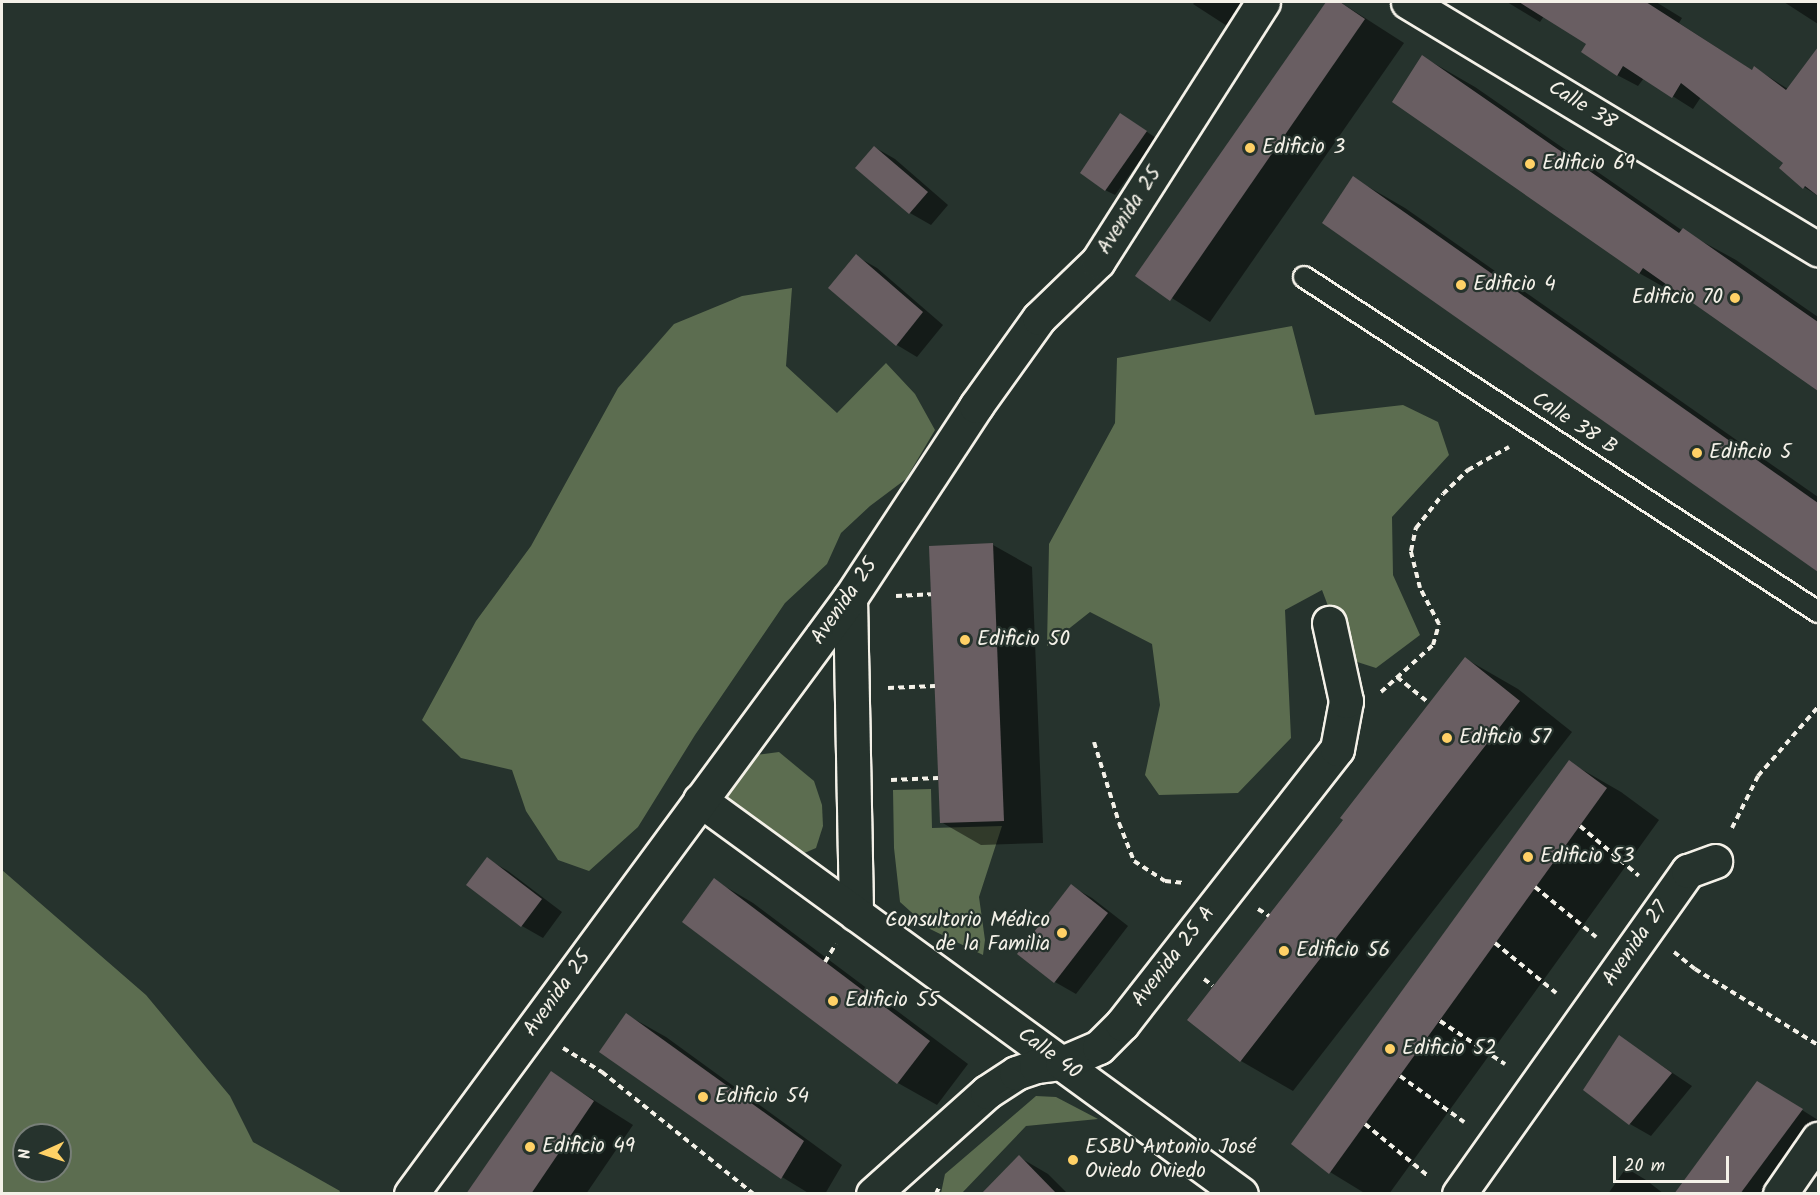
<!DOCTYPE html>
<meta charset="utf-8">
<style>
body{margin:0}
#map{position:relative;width:1820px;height:1195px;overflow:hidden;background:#26332d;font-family:Kalam,sans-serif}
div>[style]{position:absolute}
.green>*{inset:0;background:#5c6d50}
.shadow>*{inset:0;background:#0007}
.building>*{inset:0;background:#695e62}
.path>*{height:4px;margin-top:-2px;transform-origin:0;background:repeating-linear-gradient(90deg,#f4f1e8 0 6px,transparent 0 10.5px)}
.roads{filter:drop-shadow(2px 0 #f4f1e8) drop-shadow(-2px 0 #f4f1e8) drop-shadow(0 2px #f4f1e8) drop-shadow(0 -2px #f4f1e8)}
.lane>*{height:20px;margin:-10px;padding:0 10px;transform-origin:10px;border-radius:10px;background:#26332d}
.street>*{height:33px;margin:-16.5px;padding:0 16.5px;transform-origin:16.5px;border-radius:16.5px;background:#26332d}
.dots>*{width:16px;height:16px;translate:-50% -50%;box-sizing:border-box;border:3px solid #26332d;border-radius:50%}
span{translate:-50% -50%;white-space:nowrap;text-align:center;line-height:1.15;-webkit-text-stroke:4.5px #26332d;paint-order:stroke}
.street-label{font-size:21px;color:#f4f1e8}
.poi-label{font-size:21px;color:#f4f1e8}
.left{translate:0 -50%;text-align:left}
.right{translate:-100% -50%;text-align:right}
.frame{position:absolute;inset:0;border:3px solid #f4f1e8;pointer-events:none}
.north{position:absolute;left:12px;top:1123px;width:60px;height:60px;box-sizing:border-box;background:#26332d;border:2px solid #787f78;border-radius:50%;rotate:267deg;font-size:16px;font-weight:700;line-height:24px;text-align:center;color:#f4f1e8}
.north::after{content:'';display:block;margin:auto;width:21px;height:27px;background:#ffd166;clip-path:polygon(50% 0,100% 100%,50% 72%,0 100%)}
.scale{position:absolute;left:1613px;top:1156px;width:116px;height:27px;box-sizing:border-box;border:3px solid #f4f1e8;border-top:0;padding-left:8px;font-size:18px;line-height:21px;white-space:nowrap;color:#f4f1e8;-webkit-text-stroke:4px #26332d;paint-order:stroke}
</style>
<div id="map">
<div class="green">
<div style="clip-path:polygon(792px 288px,786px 366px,837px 413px,886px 363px,915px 394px,935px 430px,906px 479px,870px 506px,841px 533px,827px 564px,785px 603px,695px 735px,638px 827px,589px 871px,558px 860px,526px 811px,512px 770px,461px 758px,422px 720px,476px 621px,531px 546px,618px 388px,674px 324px,742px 296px)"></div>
<div style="clip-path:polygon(1292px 326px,1315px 415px,1403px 405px,1438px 422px,1449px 455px,1392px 517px,1393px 575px,1420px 635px,1376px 668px,1348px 659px,1322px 590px,1285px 610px,1291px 738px,1238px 793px,1159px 795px,1145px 775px,1160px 705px,1152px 644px,1090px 612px,1047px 646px,1049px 544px,1115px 423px,1117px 358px)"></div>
<div style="clip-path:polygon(779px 752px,814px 781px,822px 805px,823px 826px,816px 848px,802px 854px,724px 799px,755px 755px)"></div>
<div style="clip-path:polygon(931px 789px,932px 828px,1002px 826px,979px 897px,985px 940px,983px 955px,930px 929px,900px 902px,894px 848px,893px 790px)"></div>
<div style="clip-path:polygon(evenodd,2px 870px,146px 995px,230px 1096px,253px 1142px,340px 1191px,339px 1193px,2px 1193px,2px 870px,24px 1135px,60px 1135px,60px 1171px,24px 1171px,24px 1135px)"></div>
<div style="clip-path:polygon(1036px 1096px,1056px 1097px,1098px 1119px,1026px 1126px,962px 1193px,941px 1193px,945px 1174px)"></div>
</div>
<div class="shadow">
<div style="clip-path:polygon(1195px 2px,1244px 2px,1227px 26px,1193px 4px)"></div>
<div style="clip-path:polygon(1328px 2px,1340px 2px,1404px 43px,1210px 322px,1137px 276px)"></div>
<div style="clip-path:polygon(1507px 2px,1656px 2px,1682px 18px,1679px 23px,1753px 71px,1755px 68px,1788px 89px,1818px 50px,1818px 196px,1804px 187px,1785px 163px,1701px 97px,1693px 109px,1644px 78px,1638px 86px,1617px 75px,1588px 44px,1544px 16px,1540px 22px)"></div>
<div style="clip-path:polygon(1784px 2px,1818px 2px,1818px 24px)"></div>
<div style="clip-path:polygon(1423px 57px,1475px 87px,1683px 231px,1736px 260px,1818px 317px,1818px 389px,1693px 301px,1692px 303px,1639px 273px)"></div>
<div style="clip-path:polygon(1131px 121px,1156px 138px,1115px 195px,1105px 190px)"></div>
<div style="clip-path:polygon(874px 147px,895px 159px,948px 205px,931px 225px,910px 213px,857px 168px)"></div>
<div style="clip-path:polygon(1353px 178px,1405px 208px,1818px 497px,1818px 570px,1324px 223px)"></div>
<div style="clip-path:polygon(856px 256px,877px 268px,943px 325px,917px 357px,897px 345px)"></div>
<div style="clip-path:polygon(993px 545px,1032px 567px,1043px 843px,981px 845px,941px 822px)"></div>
<div style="clip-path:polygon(1466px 659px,1518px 689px,1572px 732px,1293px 1091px,1241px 1061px,1345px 820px)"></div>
<div style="clip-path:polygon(1569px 762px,1621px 792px,1659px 820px,1389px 1194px,1366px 1194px,1330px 1172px)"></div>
<div style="clip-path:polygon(487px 859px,508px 871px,562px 912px,543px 938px,522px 926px,468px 885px)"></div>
<div style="clip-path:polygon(714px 880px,753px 903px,968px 1064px,937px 1105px,898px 1083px,684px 921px)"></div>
<div style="clip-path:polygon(1071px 886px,1092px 898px,1128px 926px,1076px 994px,1055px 982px)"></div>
<div style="clip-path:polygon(627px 1015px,666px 1037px,842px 1165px,825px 1194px,810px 1194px,782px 1177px,601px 1052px)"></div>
<div style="clip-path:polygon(1619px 1037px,1692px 1086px,1651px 1136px,1630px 1124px,1585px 1090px)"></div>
<div style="clip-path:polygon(551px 1073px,633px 1125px,586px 1194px,468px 1194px)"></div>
<div style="clip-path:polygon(1778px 1095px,1818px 1120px,1818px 1128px,1770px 1194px,1746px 1194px,1699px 1162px)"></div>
<div style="clip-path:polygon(1019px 1157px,1048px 1174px,1068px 1194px,983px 1194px)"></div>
<div style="clip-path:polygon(1626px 1168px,1646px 1180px,1664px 1194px,1608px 1194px)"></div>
</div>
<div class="building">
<div style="clip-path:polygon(1326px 2px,1340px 2px,1365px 19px,1170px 301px,1135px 276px)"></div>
<div style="clip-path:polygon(1519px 2px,1646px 2px,1752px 70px,1754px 66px,1786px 90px,1818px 47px,1818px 196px,1805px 186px,1803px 189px,1779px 168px,1783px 163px,1681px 83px,1672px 98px,1623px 66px,1617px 76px,1581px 52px,1586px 44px)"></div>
<div style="clip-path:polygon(1422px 55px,1679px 233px,1683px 228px,1818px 322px,1818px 391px,1643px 268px,1639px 274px,1392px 102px)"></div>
<div style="clip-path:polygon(1120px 113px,1147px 131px,1105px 191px,1080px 173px)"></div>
<div style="clip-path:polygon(874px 146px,928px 192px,909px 214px,855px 168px)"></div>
<div style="clip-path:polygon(1353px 176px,1818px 503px,1818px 572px,1322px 223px)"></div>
<div style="clip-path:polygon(856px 254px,923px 312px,896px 346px,828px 288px)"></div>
<div style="clip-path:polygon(993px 543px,1004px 821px,940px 823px,929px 546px)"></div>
<div style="clip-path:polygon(1465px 657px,1520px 701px,1240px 1062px,1187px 1020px,1343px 820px,1340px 818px)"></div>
<div style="clip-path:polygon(1569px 760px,1607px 788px,1329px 1174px,1291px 1144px)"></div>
<div style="clip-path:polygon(487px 857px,542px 899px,521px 927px,466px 885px)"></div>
<div style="clip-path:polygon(714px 878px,930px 1041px,897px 1084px,682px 922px)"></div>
<div style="clip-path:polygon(1071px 884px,1108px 913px,1054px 983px,1017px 954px)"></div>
<div style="clip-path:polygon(626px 1013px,804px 1141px,781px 1179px,599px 1052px)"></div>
<div style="clip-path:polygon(1619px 1035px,1672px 1073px,1629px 1125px,1583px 1090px)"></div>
<div style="clip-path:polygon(551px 1071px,594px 1101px,531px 1194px,466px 1194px)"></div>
<div style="clip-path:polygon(1757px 1081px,1803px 1109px,1740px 1194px,1674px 1194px)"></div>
<div style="clip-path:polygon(1019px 1155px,1057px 1194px,981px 1194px)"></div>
</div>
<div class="path">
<div style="left:896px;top:596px;width:35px;rotate:-3deg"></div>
<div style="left:1397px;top:677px;width:41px;rotate:39.1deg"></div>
<div style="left:888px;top:688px;width:47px;rotate:-2.4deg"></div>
<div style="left:1381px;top:692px;width:70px;rotate:-42.1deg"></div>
<div style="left:1433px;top:645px;width:22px;rotate:-74deg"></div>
<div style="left:1439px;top:624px;width:41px;rotate:-117.8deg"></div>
<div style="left:1420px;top:588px;width:38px;rotate:-104deg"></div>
<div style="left:1411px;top:551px;width:24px;rotate:-78deg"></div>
<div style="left:1416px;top:528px;width:43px;rotate:-51.5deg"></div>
<div style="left:1443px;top:494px;width:35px;rotate:-44deg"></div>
<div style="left:1468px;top:470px;width:47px;rotate:-29.3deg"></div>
<div style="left:1094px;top:742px;width:85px;rotate:72.8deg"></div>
<div style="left:1119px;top:823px;width:41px;rotate:68.5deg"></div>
<div style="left:1134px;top:861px;width:37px;rotate:33deg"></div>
<div style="left:1165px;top:881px;width:20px;rotate:6deg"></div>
<div style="left:891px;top:780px;width:47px;rotate:-2.4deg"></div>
<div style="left:1580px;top:826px;width:77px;rotate:40.3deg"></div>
<div style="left:1732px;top:828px;width:58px;rotate:-63.4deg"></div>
<div style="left:1758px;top:776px;width:91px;rotate:-49deg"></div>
<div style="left:1535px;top:887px;width:79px;rotate:39.3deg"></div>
<div style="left:1258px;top:909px;width:13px;rotate:32deg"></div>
<div style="left:1495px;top:943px;width:79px;rotate:39.3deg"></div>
<div style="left:1674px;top:952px;width:27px;rotate:39deg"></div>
<div style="left:1695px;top:969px;width:145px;rotate:31.7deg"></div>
<div style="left:825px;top:962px;width:21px;rotate:-59deg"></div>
<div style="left:1204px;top:979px;width:11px;rotate:38deg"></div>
<div style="left:1440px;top:1021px;width:78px;rotate:33.5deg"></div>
<div style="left:563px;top:1048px;width:46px;rotate:31.6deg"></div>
<div style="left:602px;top:1072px;width:195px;rotate:38.8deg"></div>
<div style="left:1400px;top:1076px;width:79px;rotate:35.7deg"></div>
<div style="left:1365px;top:1124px;width:82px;rotate:39.5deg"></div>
<div style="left:936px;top:1194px;width:10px;rotate:-66deg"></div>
</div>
<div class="roads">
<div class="lane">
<div style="left:1304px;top:277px;width:614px;rotate:33.09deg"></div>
</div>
<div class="street">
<div style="left:1408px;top:2px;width:479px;rotate:31.1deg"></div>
<div style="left:850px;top:598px;width:316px;rotate:88.9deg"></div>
<div style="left:700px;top:800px;width:669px;rotate:36.07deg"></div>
<div style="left:411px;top:1194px;width:740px;rotate:-53.63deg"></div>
<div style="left:850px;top:598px;width:230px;rotate:-56.7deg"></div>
<div style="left:976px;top:406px;width:108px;rotate:-54.4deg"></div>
<div style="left:1039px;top:318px;width:82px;rotate:-44deg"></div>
<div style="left:1098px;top:261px;width:307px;rotate:-57.5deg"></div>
<div style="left:873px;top:1194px;width:153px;rotate:-41.8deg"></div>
<div style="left:987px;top:1092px;width:35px;rotate:-33deg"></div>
<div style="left:1016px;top:1073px;width:21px;rotate:-19deg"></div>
<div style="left:1036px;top:1066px;width:26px;rotate:-7deg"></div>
<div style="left:1062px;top:1063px;width:40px;rotate:-23.4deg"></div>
<div style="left:1099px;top:1047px;width:33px;rotate:-45deg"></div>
<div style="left:1122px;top:1024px;width:349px;rotate:-52deg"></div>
<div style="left:1337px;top:749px;width:49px;rotate:-79.4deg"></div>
<div style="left:1346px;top:701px;width:80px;rotate:-102.3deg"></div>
<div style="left:1459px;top:1194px;width:396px;rotate:-54.7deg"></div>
<div style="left:1688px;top:871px;width:29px;rotate:-20deg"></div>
<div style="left:1780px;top:1194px;width:67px;rotate:-55.4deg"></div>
</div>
</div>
<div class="dots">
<div style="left:1250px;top:148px;background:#ffd166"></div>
<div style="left:1530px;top:164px;background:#ffd166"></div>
<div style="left:1461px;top:285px;background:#ffd166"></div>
<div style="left:1735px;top:298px;background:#ffd166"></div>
<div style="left:1697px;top:453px;background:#ffd166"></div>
<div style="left:965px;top:640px;background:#ffd166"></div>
<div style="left:1447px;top:738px;background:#ffd166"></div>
<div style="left:1528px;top:857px;background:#ffd166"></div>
<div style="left:1062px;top:933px;background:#ffd166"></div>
<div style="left:1284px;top:951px;background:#ffd166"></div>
<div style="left:833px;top:1001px;background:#ffd166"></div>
<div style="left:1390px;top:1049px;background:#ffd166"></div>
<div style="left:703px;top:1097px;background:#ffd166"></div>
<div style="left:530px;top:1147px;background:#ffd166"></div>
<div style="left:1073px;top:1160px;background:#ffd166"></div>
</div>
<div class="street-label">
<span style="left:1582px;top:106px;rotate:31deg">Calle 38</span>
<span style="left:1130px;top:211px;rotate:-57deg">Avenida 25</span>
<span style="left:1574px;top:424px;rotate:33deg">Calle 38 B</span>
<span style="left:845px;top:602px;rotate:-55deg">Avenida 25</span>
<span style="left:1636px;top:944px;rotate:-55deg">Avenida 27</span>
<span style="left:1174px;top:957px;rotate:-52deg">Avenida 25 A</span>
<span style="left:558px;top:994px;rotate:-54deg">Avenida 25</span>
<span style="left:1049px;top:1054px;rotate:36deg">Calle 40</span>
</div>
<div class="poi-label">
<span class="left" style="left:1262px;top:148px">Edificio 3</span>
<span class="left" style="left:1542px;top:164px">Edificio 69</span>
<span class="left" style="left:1473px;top:285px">Edificio 4</span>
<span class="right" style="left:1723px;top:298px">Edificio 70</span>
<span class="left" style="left:1709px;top:453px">Edificio 5</span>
<span class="left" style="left:977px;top:640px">Edificio 50</span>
<span class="left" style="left:1459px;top:738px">Edificio 57</span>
<span class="left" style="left:1540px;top:857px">Edificio 53</span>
<span class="right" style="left:1050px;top:933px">Consultorio Médico<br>de la Familia</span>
<span class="left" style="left:1296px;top:951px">Edificio 56</span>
<span class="left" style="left:845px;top:1001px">Edificio 55</span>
<span class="left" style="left:1402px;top:1049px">Edificio 52</span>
<span class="left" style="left:715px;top:1097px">Edificio 54</span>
<span class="left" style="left:542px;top:1147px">Edificio 49</span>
<span class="left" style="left:1085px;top:1160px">ESBU Antonio José<br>Oviedo Oviedo</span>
</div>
<div class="frame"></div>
<div class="north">N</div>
<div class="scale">20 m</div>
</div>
